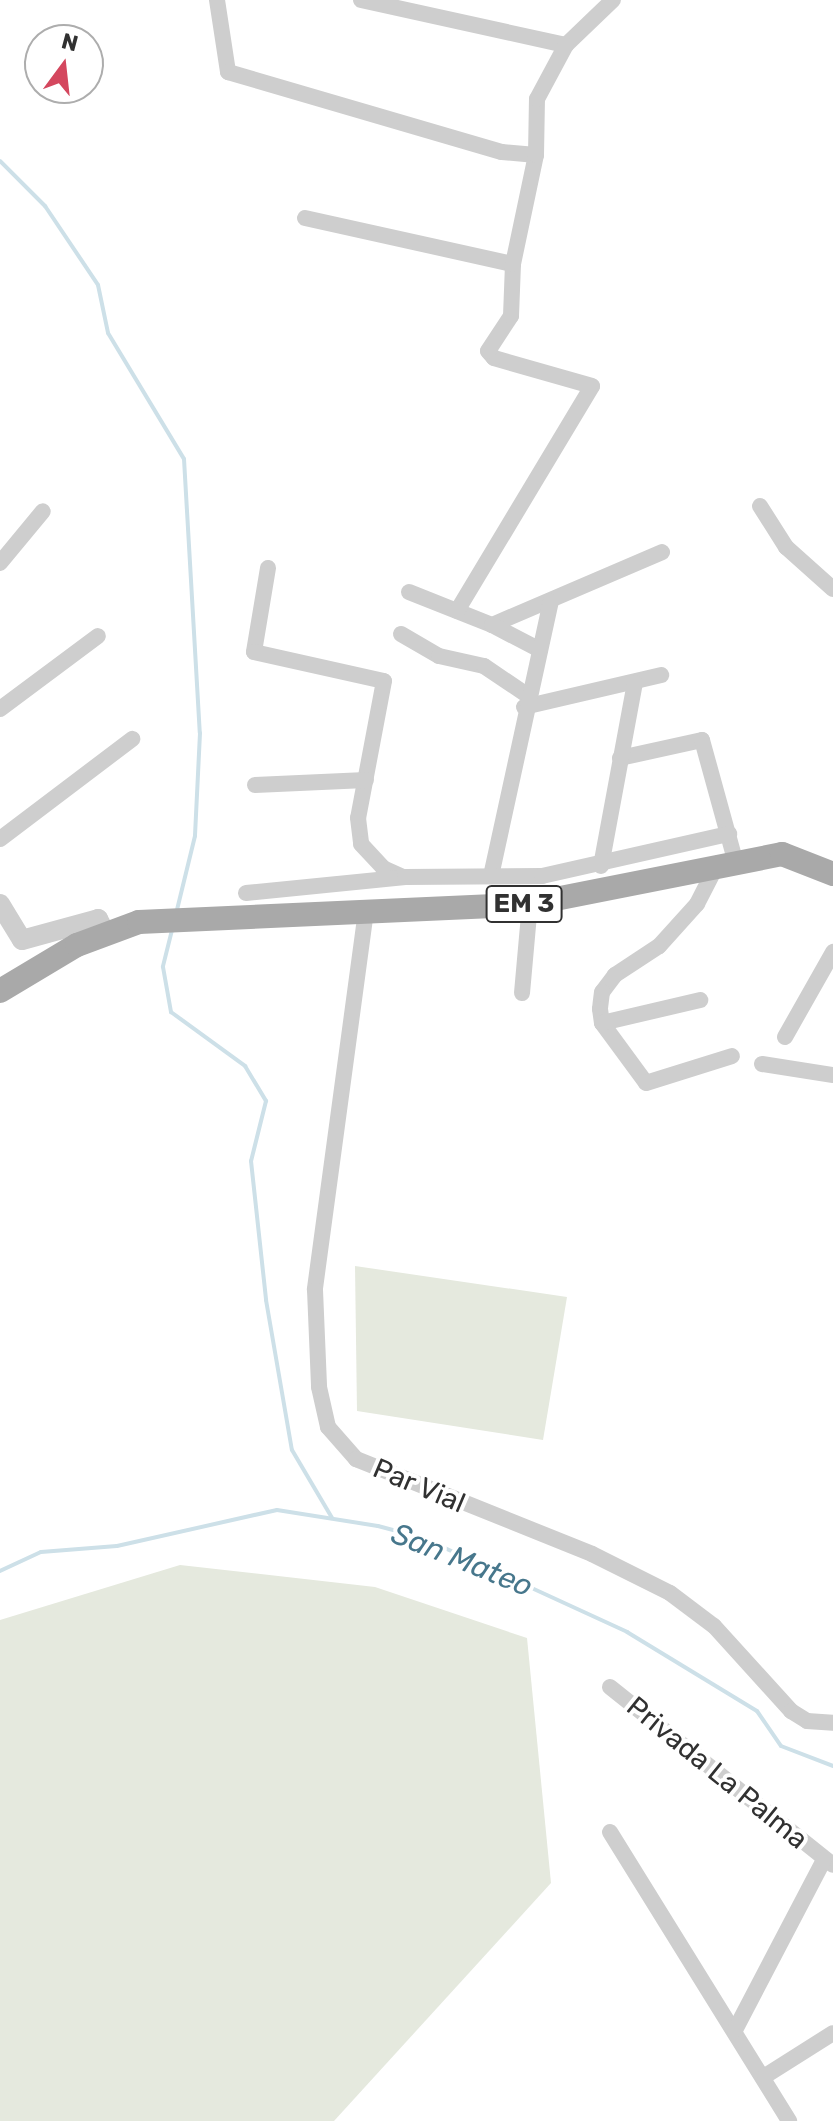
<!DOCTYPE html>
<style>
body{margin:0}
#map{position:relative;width:833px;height:2121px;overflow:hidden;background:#fff;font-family:Rubik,sans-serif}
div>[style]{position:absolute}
.green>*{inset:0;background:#e5e9de}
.stream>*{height:4px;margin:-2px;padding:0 2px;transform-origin:2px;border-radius:2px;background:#cde0e8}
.minor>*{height:16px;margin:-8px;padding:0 8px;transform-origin:8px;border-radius:8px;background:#cecece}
.tertiary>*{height:20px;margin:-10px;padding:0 10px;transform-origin:10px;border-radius:10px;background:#cecece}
.primary>*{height:24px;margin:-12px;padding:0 12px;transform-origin:12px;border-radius:12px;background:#a9a9a9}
span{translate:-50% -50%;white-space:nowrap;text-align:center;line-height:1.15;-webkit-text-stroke:8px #fff;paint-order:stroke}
.shield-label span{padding:2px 6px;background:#fff;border:2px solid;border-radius:6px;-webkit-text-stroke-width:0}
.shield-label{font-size:26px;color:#313131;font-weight:700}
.street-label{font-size:28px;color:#313131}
.water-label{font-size:30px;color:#47778c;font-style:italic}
.north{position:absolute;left:24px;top:24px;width:80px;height:80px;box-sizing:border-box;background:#fff;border:2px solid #adadad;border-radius:50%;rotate:15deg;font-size:22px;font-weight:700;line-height:32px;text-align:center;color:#313131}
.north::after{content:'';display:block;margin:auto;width:28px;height:36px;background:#d4475e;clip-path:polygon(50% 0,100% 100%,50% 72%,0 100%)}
</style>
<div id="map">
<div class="green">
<div style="clip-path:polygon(355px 1266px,567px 1297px,543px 1440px,357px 1411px)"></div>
<div style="clip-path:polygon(180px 1565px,375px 1587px,527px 1638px,551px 1883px,334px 2121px,0 2121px,0 1620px)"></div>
</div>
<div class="stream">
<div style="left:0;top:161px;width:64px;rotate:45deg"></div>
<div style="left:45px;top:206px;width:95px;rotate:56.1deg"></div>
<div style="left:98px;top:285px;width:49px;rotate:78.2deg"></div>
<div style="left:108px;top:333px;width:147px;rotate:58.9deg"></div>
<div style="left:184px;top:459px;width:274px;rotate:86.7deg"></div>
<div style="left:200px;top:733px;width:103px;rotate:92.8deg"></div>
<div style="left:195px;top:836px;width:76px;rotate:103.7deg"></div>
<div style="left:172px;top:930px;width:38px;rotate:104deg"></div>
<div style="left:163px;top:967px;width:46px;rotate:79.9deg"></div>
<div style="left:171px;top:1012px;width:92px;rotate:36.1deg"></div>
<div style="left:245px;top:1066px;width:41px;rotate:59deg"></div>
<div style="left:266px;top:1101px;width:62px;rotate:104deg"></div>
<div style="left:251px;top:1161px;width:140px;rotate:83.8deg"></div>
<div style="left:266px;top:1300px;width:152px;rotate:80.2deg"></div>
<div style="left:292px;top:1450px;width:79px;rotate:59.5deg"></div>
<div style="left:0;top:1571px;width:45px;rotate:-24.9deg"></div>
<div style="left:41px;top:1552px;width:76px;rotate:-4.5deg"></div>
<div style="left:117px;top:1546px;width:164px;rotate:-12.7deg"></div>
<div style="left:277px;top:1510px;width:102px;rotate:9deg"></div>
<div style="left:378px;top:1526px;width:47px;rotate:14.9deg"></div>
<div style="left:423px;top:1538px;width:225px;rotate:24.7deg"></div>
<div style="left:627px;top:1632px;width:152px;rotate:31.3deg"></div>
<div style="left:757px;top:1711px;width:42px;rotate:55.6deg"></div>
<div style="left:781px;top:1746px;width:56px;rotate:21deg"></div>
</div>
<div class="minor">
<div style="left:217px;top:0;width:73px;rotate:81.3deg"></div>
<div style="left:228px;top:72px;width:285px;rotate:16.3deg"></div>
<div style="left:502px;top:152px;width:34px;rotate:5deg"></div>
<div style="left:361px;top:0;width:210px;rotate:12.4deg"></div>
<div style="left:566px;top:45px;width:65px;rotate:-43.8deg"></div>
<div style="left:305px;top:218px;width:213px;rotate:12.5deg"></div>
<div style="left:760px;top:506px;width:49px;rotate:57.6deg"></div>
<div style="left:786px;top:547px;width:63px;rotate:41.8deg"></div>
<div style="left:0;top:563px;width:67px;rotate:-50.4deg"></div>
<div style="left:268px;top:568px;width:85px;rotate:99.5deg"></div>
<div style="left:254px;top:652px;width:133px;rotate:12.6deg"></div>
<div style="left:384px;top:681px;width:139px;rotate:100.7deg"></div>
<div style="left:358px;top:818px;width:26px;rotate:83deg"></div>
<div style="left:361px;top:844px;width:33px;rotate:47deg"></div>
<div style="left:383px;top:868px;width:22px;rotate:24deg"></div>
<div style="left:409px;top:592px;width:89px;rotate:21.7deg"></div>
<div style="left:492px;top:625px;width:185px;rotate:-23.2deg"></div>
<div style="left:457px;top:611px;width:262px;rotate:-59deg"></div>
<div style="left:592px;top:386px;width:102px;rotate:-164.1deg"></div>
<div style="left:494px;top:358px;width:9px;rotate:-131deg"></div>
<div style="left:488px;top:351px;width:42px;rotate:-56.7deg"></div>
<div style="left:511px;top:316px;width:52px;rotate:-87.8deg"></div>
<div style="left:513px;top:264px;width:111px;rotate:-78.1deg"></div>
<div style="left:536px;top:155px;width:56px;rotate:-89deg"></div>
<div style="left:537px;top:99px;width:61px;rotate:-61.8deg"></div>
<div style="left:492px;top:625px;width:54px;rotate:27.5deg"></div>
<div style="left:401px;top:634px;width:44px;rotate:30.1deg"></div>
<div style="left:439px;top:656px;width:46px;rotate:12.5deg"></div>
<div style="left:484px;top:666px;width:52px;rotate:34deg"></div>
<div style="left:524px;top:707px;width:141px;rotate:-13.1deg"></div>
<div style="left:0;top:709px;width:122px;rotate:-36.7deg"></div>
<div style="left:620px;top:758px;width:84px;rotate:-12.4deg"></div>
<div style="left:702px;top:740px;width:124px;rotate:74.6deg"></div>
<div style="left:255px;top:785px;width:111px;rotate:-2.6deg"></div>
<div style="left:0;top:839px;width:166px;rotate:-37.1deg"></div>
<div style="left:718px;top:863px;width:46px;rotate:117.1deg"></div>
<div style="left:697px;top:904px;width:57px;rotate:132.1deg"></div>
<div style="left:659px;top:946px;width:53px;rotate:146.6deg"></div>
<div style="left:615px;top:975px;width:21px;rotate:127deg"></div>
<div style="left:602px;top:992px;width:17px;rotate:97deg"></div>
<div style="left:600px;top:1009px;width:14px;rotate:82deg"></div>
<div style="left:602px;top:1023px;width:74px;rotate:53.7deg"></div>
<div style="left:646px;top:1083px;width:90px;rotate:-17.4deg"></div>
<div style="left:601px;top:866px;width:186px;rotate:-79.5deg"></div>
<div style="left:491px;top:876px;width:281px;rotate:-77.7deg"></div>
<div style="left:246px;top:893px;width:160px;rotate:-5.7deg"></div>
<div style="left:405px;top:877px;width:137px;rotate:-0.4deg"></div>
<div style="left:542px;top:876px;width:192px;rotate:-12.7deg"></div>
<div style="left:366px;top:911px;width:382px;rotate:97.7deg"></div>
<div style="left:315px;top:1290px;width:97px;rotate:87.6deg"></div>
<div style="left:319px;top:1387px;width:41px;rotate:77.3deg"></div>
<div style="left:328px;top:1427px;width:43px;rotate:48.8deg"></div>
<div style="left:356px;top:1459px;width:254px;rotate:21.9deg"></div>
<div style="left:592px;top:1554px;width:87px;rotate:26.6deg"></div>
<div style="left:670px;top:1593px;width:55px;rotate:36.9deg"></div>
<div style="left:714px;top:1626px;width:115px;rotate:47.8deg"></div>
<div style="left:791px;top:1711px;width:19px;rotate:32deg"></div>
<div style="left:807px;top:1721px;width:26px;rotate:4deg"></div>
<div style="left:522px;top:993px;width:89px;rotate:-84.9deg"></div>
<div style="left:602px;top:1023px;width:101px;rotate:-13.2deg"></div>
<div style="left:785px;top:1037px;width:98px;rotate:-60.5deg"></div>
<div style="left:762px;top:1064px;width:72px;rotate:8.8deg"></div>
<div style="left:610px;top:1687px;width:285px;rotate:38.6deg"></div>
<div style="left:610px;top:1832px;width:340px;rotate:58.2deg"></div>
<div style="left:735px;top:2030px;width:192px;rotate:-62.4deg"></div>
<div style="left:765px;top:2076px;width:80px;rotate:-32.3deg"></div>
</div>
<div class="tertiary">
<div style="left:0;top:904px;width:42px;rotate:58.6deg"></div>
<div style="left:22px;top:940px;width:79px;rotate:-15.4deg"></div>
<div style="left:98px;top:919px;width:15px;rotate:62deg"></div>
</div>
<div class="primary">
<div style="left:0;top:991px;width:90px;rotate:-30.9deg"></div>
<div style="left:77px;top:945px;width:66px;rotate:-20.4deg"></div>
<div style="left:139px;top:922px;width:391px;rotate:-2.6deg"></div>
<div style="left:530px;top:904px;width:257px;rotate:-11.2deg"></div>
<div style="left:782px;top:854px;width:55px;rotate:21.4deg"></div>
</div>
<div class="shield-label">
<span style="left:524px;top:904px">EM 3</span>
</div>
<div class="street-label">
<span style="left:419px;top:1486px;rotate:23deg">Par Vial</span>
<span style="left:717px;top:1773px;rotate:39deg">Privada La Palma</span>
</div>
<div class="water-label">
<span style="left:462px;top:1560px;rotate:22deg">San Mateo</span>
</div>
<div class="north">N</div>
</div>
